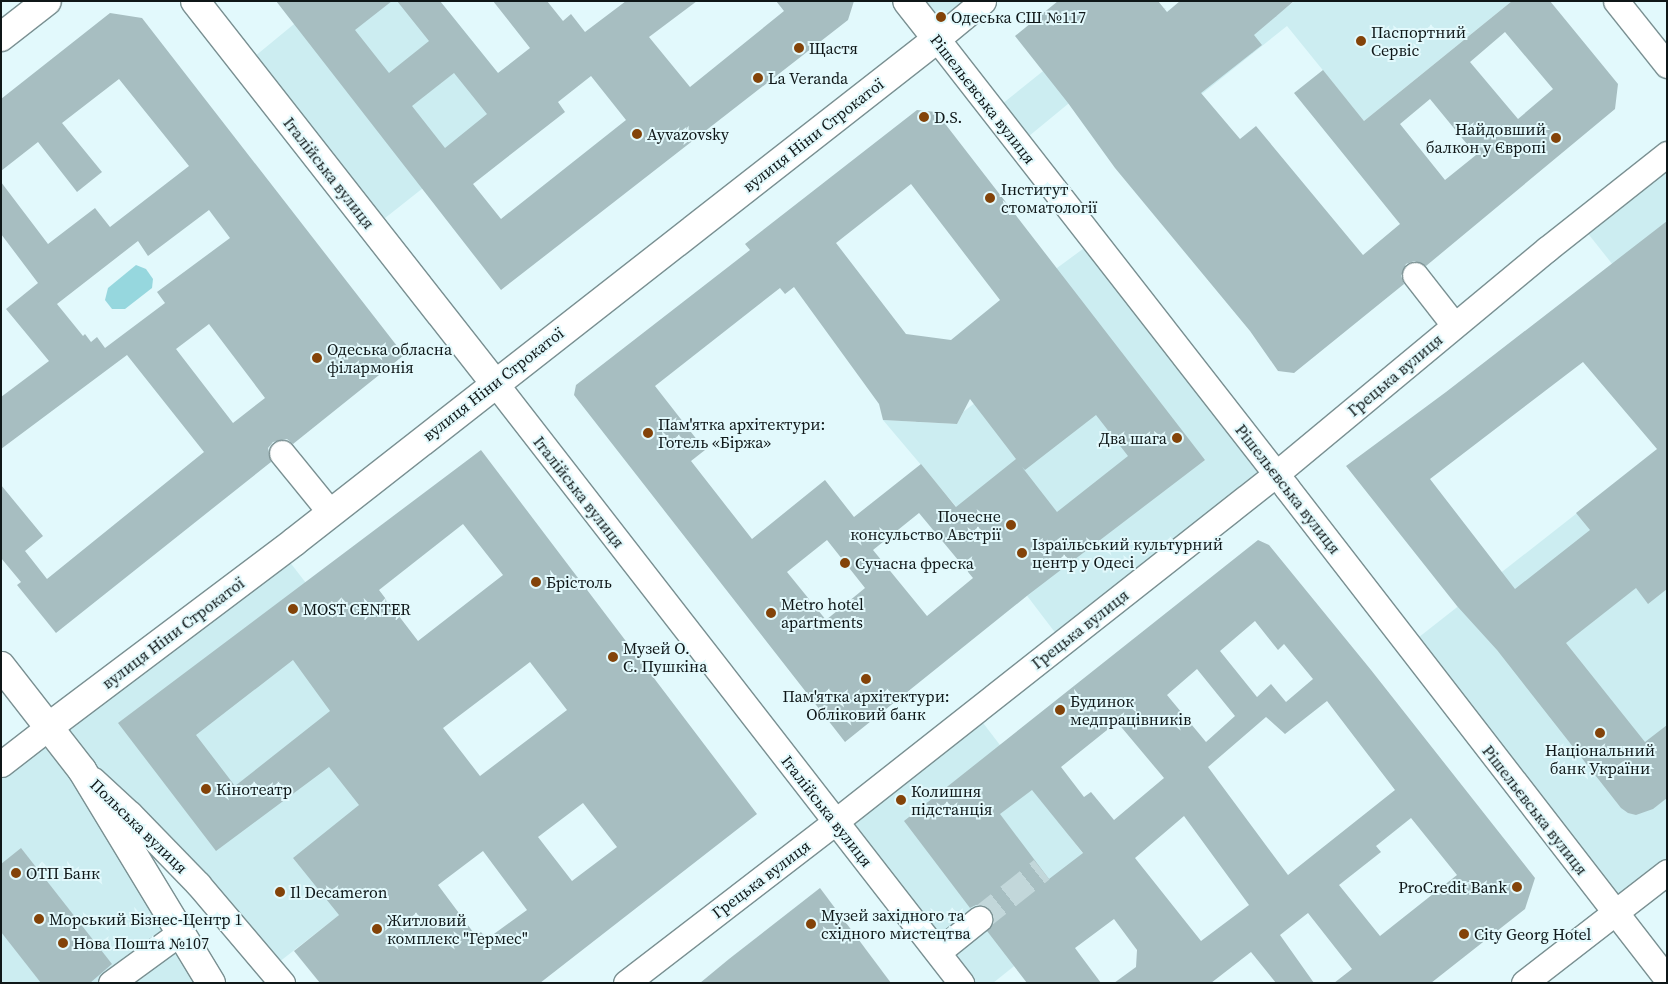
<!DOCTYPE html>
<meta charset="utf-8">
<style>
body{margin:0}
#map{position:relative;width:1668px;height:984px;overflow:hidden;background:#e2f9fc;font-family:"Source Serif 4",serif}
div>[style]{position:absolute}
.built>*{inset:0;background:#ccedf1}
.green>*{inset:0;background:#96d7de}
.building>*{inset:0;background:#a7bec1}
.minor-tunnel>*{height:25px;margin-top:-12.5px;transform-origin:0;background:repeating-linear-gradient(90deg,#c2d7da 0 25px,transparent 0 37px)}
.roads{filter:drop-shadow(1px 0 #7a9092) drop-shadow(-1px 0 #7a9092) drop-shadow(0 1px #7a9092) drop-shadow(0 -1px #7a9092)}
.minor>*{height:25px;margin:-12.5px;padding:0 12.5px;transform-origin:12.5px;border-radius:12.5px;background:#fff}
.major>*{height:28px;margin:-14px;padding:0 14px;transform-origin:14px;border-radius:14px;background:#fff}
.dots>*{width:14px;height:14px;translate:-50% -50%;box-sizing:border-box;border:2px solid #e2f9fc;border-radius:50%}
span{translate:-50% -50%;white-space:nowrap;text-align:center;line-height:1.15;-webkit-text-stroke:4px #e2f9fc;paint-order:stroke}
.poi-label{font-size:16px;color:#0f1718}
.left{translate:0 -50%;text-align:left}
.right{translate:-100% -50%;text-align:right}
.street-label{font-size:16px;color:#0f1718}
.frame{position:absolute;inset:0;border:2px solid #0f1718;pointer-events:none}
</style>
<div id="map">
<div class="built">
<div style="clip-path:polygon(322px 1px,440px 1px,498px 73px,521px 56px,466px 154px,375px 226px,248px 62px)"></div>
<div style="clip-path:polygon(911px 1px,978px 1px,937px 33px)"></div>
<div style="clip-path:polygon(1295px 1px,1512px 1px,1364px 121px,1287px 26px,1173px 117px,1125px 57px,1023px 141px,997px 108px,1123px 7px,1163px 57px,1278px 14px)"></div>
<div style="clip-path:polygon(1667px 160px,1667px 333px,1582px 226px)"></div>
<div style="clip-path:polygon(1091px 243px,1270px 471px,1060px 639px,987px 543px,883px 420px,957px 424px,963px 412px,1038px 355px,1057px 268px)"></div>
<div style="clip-path:polygon(1637px 466px,1667px 494px,1667px 868px,1616px 907px,1414px 641px)"></div>
<div style="clip-path:polygon(282px 552px,306px 583px,389px 876px,274px 966px,50px 726px)"></div>
<div style="clip-path:polygon(977px 715px,1110px 889px,993px 983px,967px 983px,838px 822px)"></div>
<div style="clip-path:polygon(50px 729px,205px 983px,1px 983px,1px 766px)"></div>
</div>
<div class="green">
<div style="clip-path:polygon(136px 265px,146px 269px,153px 279px,152px 288px,125px 309px,112px 309px,105px 300px,108px 288px)"></div>
</div>
<div class="building">
<div style="clip-path:polygon(evenodd,276px 1px,392px 1px,355px 30px,389px 73px,429px 41px,397px 1px,440px 1px,498px 73px,530px 48px,493px 1px,547px 1px,563px 21px,571px 14px,585px 32px,626px 1px,697px 1px,649px 37px,690px 87px,784px 11px,776px 1px,854px 1px,848px 20px,501px 290px,276px 1px,454px 73px,487px 114px,445px 148px,412px 106px,454px 73px,276px 1px,591px 76px,626px 120px,501px 219px,473px 184px,565px 112px,558px 102px,591px 76px)"></div>
<div style="clip-path:polygon(evenodd,1058px 1px,1158px 1px,1167px 12px,1180px 1px,1294px 1px,1254px 35px,1262px 45px,1201px 93px,1240px 139px,1256px 126px,1363px 255px,1400px 224px,1294px 93px,1323px 70px,1364px 121px,1512px 1px,1550px 1px,1618px 84px,1615px 109px,1426px 266px,1414px 261px,1406px 264px,1401px 276px,1404px 284px,1294px 373px,1278px 371px,1250px 331px,1115px 168px,1068px 103px,1015px 36px,1058px 1px,1505px 32px,1553px 89px,1518px 119px,1470px 62px,1505px 32px,1058px 1px,1430px 99px,1476px 155px,1445px 180px,1400px 124px,1430px 99px)"></div>
<div style="clip-path:polygon(evenodd,110px 13px,142px 18px,404px 355px,293px 444px,287px 439px,273px 442px,268px 448px,271px 462px,56px 633px,17px 585px,21px 582px,1px 558px,1px 485px,43px 536px,25px 551px,47px 579px,204px 452px,127px 355px,1px 449px,1px 397px,49px 361px,6px 309px,38px 283px,1px 234px,1px 182px,48px 244px,95px 208px,110px 227px,189px 166px,119px 79px,62px 123px,102px 172px,77px 192px,38px 142px,1px 171px,1px 99px,110px 13px,209px 210px,230px 238px,157px 292px,165px 303px,105px 348px,97px 337px,91px 342px,85px 334px,83px 336px,57px 304px,138px 241px,148px 256px,209px 210px,110px 13px,209px 324px,265px 398px,233px 423px,176px 349px,209px 324px)"></div>
<div style="clip-path:polygon(evenodd,917px 110px,936px 112px,1205px 460px,1028px 595px,845px 742px,574px 395px,576px 385px,750px 250px,745px 244px,917px 110px,911px 184px,1000px 300px,951px 340px,906px 334px,836px 243px,911px 184px,917px 110px,794px 287px,879px 404px,883px 420px,957px 424px,970px 399px,1016px 459px,956px 507px,921px 464px,854px 517px,825px 480px,752px 539px,691px 461px,705px 450px,655px 386px,780px 288px,785px 294px,794px 287px,917px 110px,1096px 415px,1128px 456px,1057px 512px,1022px 467px,1025px 470px,1096px 415px,917px 110px,919px 513px,973px 578px,927px 616px,873px 550px,919px 513px,917px 110px,827px 540px,865px 588px,826px 620px,787px 572px,827px 540px)"></div>
<div style="clip-path:polygon(evenodd,1667px 221px,1667px 589px,1648px 604px,1636px 588px,1566px 643px,1645px 742px,1667px 725px,1667px 798px,1653px 809px,1636px 815px,1628px 813px,1621px 808px,1497px 650px,1457px 606px,1346px 466px,1446px 392px,1667px 221px,1583px 362px,1657px 449px,1576px 513px,1590px 530px,1515px 589px,1430px 479px,1583px 362px)"></div>
<div style="clip-path:polygon(evenodd,481px 450px,757px 814px,540px 983px,320px 983px,294px 951px,339px 915px,293px 858px,359px 805px,329px 767px,216px 851px,118px 723px,481px 450px,463px 524px,503px 575px,418px 641px,379px 590px,463px 524px,481px 450px,293px 660px,330px 711px,235px 786px,196px 735px,293px 660px,481px 450px,530px 662px,567px 710px,480px 776px,443px 728px,530px 662px,481px 450px,583px 803px,617px 847px,572px 881px,538px 837px,583px 803px,481px 450px,483px 851px,527px 910px,487px 939px,481px 932px,476px 936px,438px 885px,483px 851px)"></div>
<div style="clip-path:polygon(evenodd,1258px 540px,1269px 545px,1371px 670px,1535px 878px,1525px 909px,1431px 983px,1334px 983px,1352px 969px,1308px 913px,1280px 935px,1314px 983px,1276px 983px,1251px 952px,1211px 983px,1114px 983px,1136px 967px,1137px 950px,1114px 919px,1075px 948px,1101px 983px,1027px 983px,987px 931px,993px 924px,990px 910px,984px 905px,976px 905px,970px 908px,904px 821px,1258px 540px,1255px 621px,1278px 650px,1284px 644px,1313px 679px,1286px 702px,1271px 684px,1257px 697px,1220px 651px,1255px 621px,1258px 540px,1197px 669px,1235px 716px,1206px 742px,1167px 695px,1197px 669px,1258px 540px,1327px 701px,1395px 790px,1288px 875px,1208px 767px,1266px 717px,1285px 734px,1327px 701px,1258px 540px,1117px 722px,1164px 778px,1114px 820px,1091px 792px,1084px 797px,1061px 767px,1117px 722px,1258px 540px,1032px 790px,1083px 853px,1049px 879px,1000px 814px,1032px 790px,1258px 540px,1184px 816px,1249px 905px,1201px 941px,1135px 858px,1184px 816px,1258px 540px,1411px 818px,1457px 875px,1380px 936px,1339px 885px,1381px 852px,1376px 846px,1411px 818px)"></div>
<div style="clip-path:polygon(21px 848px,112px 964px,90px 983px,41px 983px,1px 932px,1px 864px)"></div>
<div style="clip-path:polygon(820px 888px,891px 983px,700px 983px,729px 959px)"></div>
</div>
<div class="minor-tunnel">
<div style="left:979px;top:919px;width:80px;rotate:-38.4deg"></div>
</div>
<div class="roads">
<div class="minor">
<div style="left:983px;top:1px;width:60px;rotate:140.4deg"></div>
<div style="left:937px;top:39px;width:569px;rotate:52.06deg"></div>
<div style="left:1287px;top:488px;width:621px;rotate:52.26deg"></div>
<div style="left:1616px;top:1px;width:82px;rotate:51.4deg"></div>
<div style="left:1415px;top:275px;width:63px;rotate:52deg"></div>
<div style="left:495px;top:383px;width:760px;rotate:52.16deg"></div>
<div style="left:282px;top:453px;width:76px;rotate:50.9deg"></div>
<div style="left:1px;top:764px;width:62px;rotate:-37.8deg"></div>
<div style="left:93px;top:780px;width:50px;rotate:42.6deg"></div>
<div style="left:130px;top:814px;width:98px;rotate:45.8deg"></div>
<div style="left:198px;top:884px;width:130px;rotate:49.7deg"></div>
<div style="left:938px;top:952px;width:53px;rotate:-38.8deg"></div>
<div style="left:111px;top:983px;width:87px;rotate:-36.1deg"></div>
<div style="left:626px;top:983px;width:265px;rotate:-37.6deg"></div>
<div style="left:836px;top:821px;width:560px;rotate:-38.26deg"></div>
<div style="left:1276px;top:474px;width:352px;rotate:-39.7deg"></div>
<div style="left:1547px;top:249px;width:153px;rotate:-38.4deg"></div>
<div style="left:1524px;top:983px;width:181px;rotate:-37.8deg"></div>
</div>
<div class="major">
<div style="left:195px;top:1px;width:486px;rotate:51.9deg"></div>
<div style="left:1px;top:37px;width:58px;rotate:-38deg"></div>
<div style="left:1px;top:666px;width:132px;rotate:52.1deg"></div>
<div style="left:82px;top:770px;width:249px;rotate:58.8deg"></div>
<div style="left:50px;top:726px;width:306px;rotate:-37deg"></div>
<div style="left:294px;top:542px;width:816px;rotate:-38.04deg"></div>
<div style="left:937px;top:39px;width:48px;rotate:-128.3deg"></div>
</div>
</div>
<div class="dots">
<div style="left:941px;top:17px;background:#834309"></div>
<div style="left:1361px;top:41px;background:#834309"></div>
<div style="left:799px;top:48px;background:#834309"></div>
<div style="left:758px;top:78px;background:#834309"></div>
<div style="left:924px;top:117px;background:#834309"></div>
<div style="left:637px;top:134px;background:#834309"></div>
<div style="left:1556px;top:138px;background:#834309"></div>
<div style="left:990px;top:198px;background:#834309"></div>
<div style="left:317px;top:358px;background:#834309"></div>
<div style="left:648px;top:433px;background:#834309"></div>
<div style="left:1177px;top:438px;background:#834309"></div>
<div style="left:1011px;top:525px;background:#834309"></div>
<div style="left:1022px;top:553px;background:#834309"></div>
<div style="left:845px;top:563px;background:#834309"></div>
<div style="left:536px;top:582px;background:#834309"></div>
<div style="left:293px;top:609px;background:#834309"></div>
<div style="left:771px;top:613px;background:#834309"></div>
<div style="left:613px;top:657px;background:#834309"></div>
<div style="left:866px;top:679px;background:#834309"></div>
<div style="left:1060px;top:710px;background:#834309"></div>
<div style="left:1600px;top:733px;background:#834309"></div>
<div style="left:206px;top:789px;background:#834309"></div>
<div style="left:901px;top:800px;background:#834309"></div>
<div style="left:16px;top:873px;background:#834309"></div>
<div style="left:1517px;top:887px;background:#834309"></div>
<div style="left:280px;top:892px;background:#834309"></div>
<div style="left:39px;top:919px;background:#834309"></div>
<div style="left:811px;top:924px;background:#834309"></div>
<div style="left:377px;top:929px;background:#834309"></div>
<div style="left:1464px;top:934px;background:#834309"></div>
<div style="left:63px;top:943px;background:#834309"></div>
</div>
<div class="poi-label">
<span class="left" style="left:951px;top:17px">Одеська СШ №117</span>
<span class="left" style="left:1371px;top:41px">Паспортний<br>Сервіс</span>
<span class="left" style="left:809px;top:48px">Щастя</span>
<span class="left" style="left:768px;top:78px">La Veranda</span>
<span class="left" style="left:934px;top:117px">D.S.</span>
<span class="right" style="left:1546px;top:138px">Найдовший<br>балкон у Європі</span>
<span class="left" style="left:647px;top:134px">Ayvazovsky</span>
<span class="left" style="left:1001px;top:198px">Інститут<br>стоматології</span>
<span class="left" style="left:327px;top:358px">Одеська обласна<br>філармонія</span>
<span class="left" style="left:658px;top:433px">Пам'ятка архітектури:<br>Готель «Біржа»</span>
<span class="right" style="left:1167px;top:438px">Два шага</span>
<span class="right" style="left:1001px;top:525px">Почесне<br>консульство Австрії</span>
<span class="left" style="left:1032px;top:553px">Ізраїльський культурний<br>центр у Одесі</span>
<span class="left" style="left:855px;top:563px">Сучасна фреска</span>
<span class="left" style="left:546px;top:582px">Брістоль</span>
<span class="left" style="left:781px;top:613px">Metro hotel<br>apartments</span>
<span class="left" style="left:303px;top:609px">MOST CENTER</span>
<span class="left" style="left:623px;top:657px">Музей О.<br>С. Пушкіна</span>
<span style="left:866px;top:705px">Пам'ятка архітектури:<br>Обліковий банк</span>
<span class="left" style="left:1070px;top:710px">Будинок<br>медпрацівників</span>
<span style="left:1600px;top:759px">Національний<br>банк України</span>
<span class="left" style="left:216px;top:789px">Кінотеатр</span>
<span class="left" style="left:911px;top:800px">Колишня<br>підстанція</span>
<span class="left" style="left:26px;top:873px">ОТП Банк</span>
<span class="right" style="left:1507px;top:887px">ProCredit Bank</span>
<span class="left" style="left:290px;top:892px">Il Decameron</span>
<span class="left" style="left:821px;top:924px">Музей західного та<br>східного мистецтва</span>
<span class="left" style="left:49px;top:919px">Морський Бізнес-Центр 1</span>
<span class="left" style="left:387px;top:929px">Житловий<br>комплекс "Гермес"</span>
<span class="left" style="left:1474px;top:934px">City Georg Hotel</span>
<span class="left" style="left:73px;top:943px">Нова Пошта №107</span>
</div>
<div class="street-label">
<span style="left:983px;top:99px;rotate:52deg">Рішельєвська вулиця</span>
<span style="left:813px;top:135px;rotate:-38deg">вулиця Ніни Строкатої</span>
<span style="left:329px;top:173px;rotate:52deg">Італійська вулиця</span>
<span style="left:1395px;top:375px;rotate:-40deg">Грецька вулиця</span>
<span style="left:493px;top:384px;rotate:-38deg">вулиця Ніни Строкатої</span>
<span style="left:1288px;top:489px;rotate:52deg">Рішельєвська вулиця</span>
<span style="left:579px;top:492px;rotate:52deg">Італійська вулиця</span>
<span style="left:1080px;top:629px;rotate:-38deg">Грецька вулиця</span>
<span style="left:173px;top:633px;rotate:-37deg">вулиця Ніни Строкатої</span>
<span style="left:1535px;top:810px;rotate:52deg">Рішельєвська вулиця</span>
<span style="left:827px;top:811px;rotate:52deg">Італійська вулиця</span>
<span style="left:139px;top:826px;rotate:44deg">Польська вулиця</span>
<span style="left:761px;top:879px;rotate:-37deg">Грецька вулиця</span>
</div>
<div class="frame"></div>
</div>
